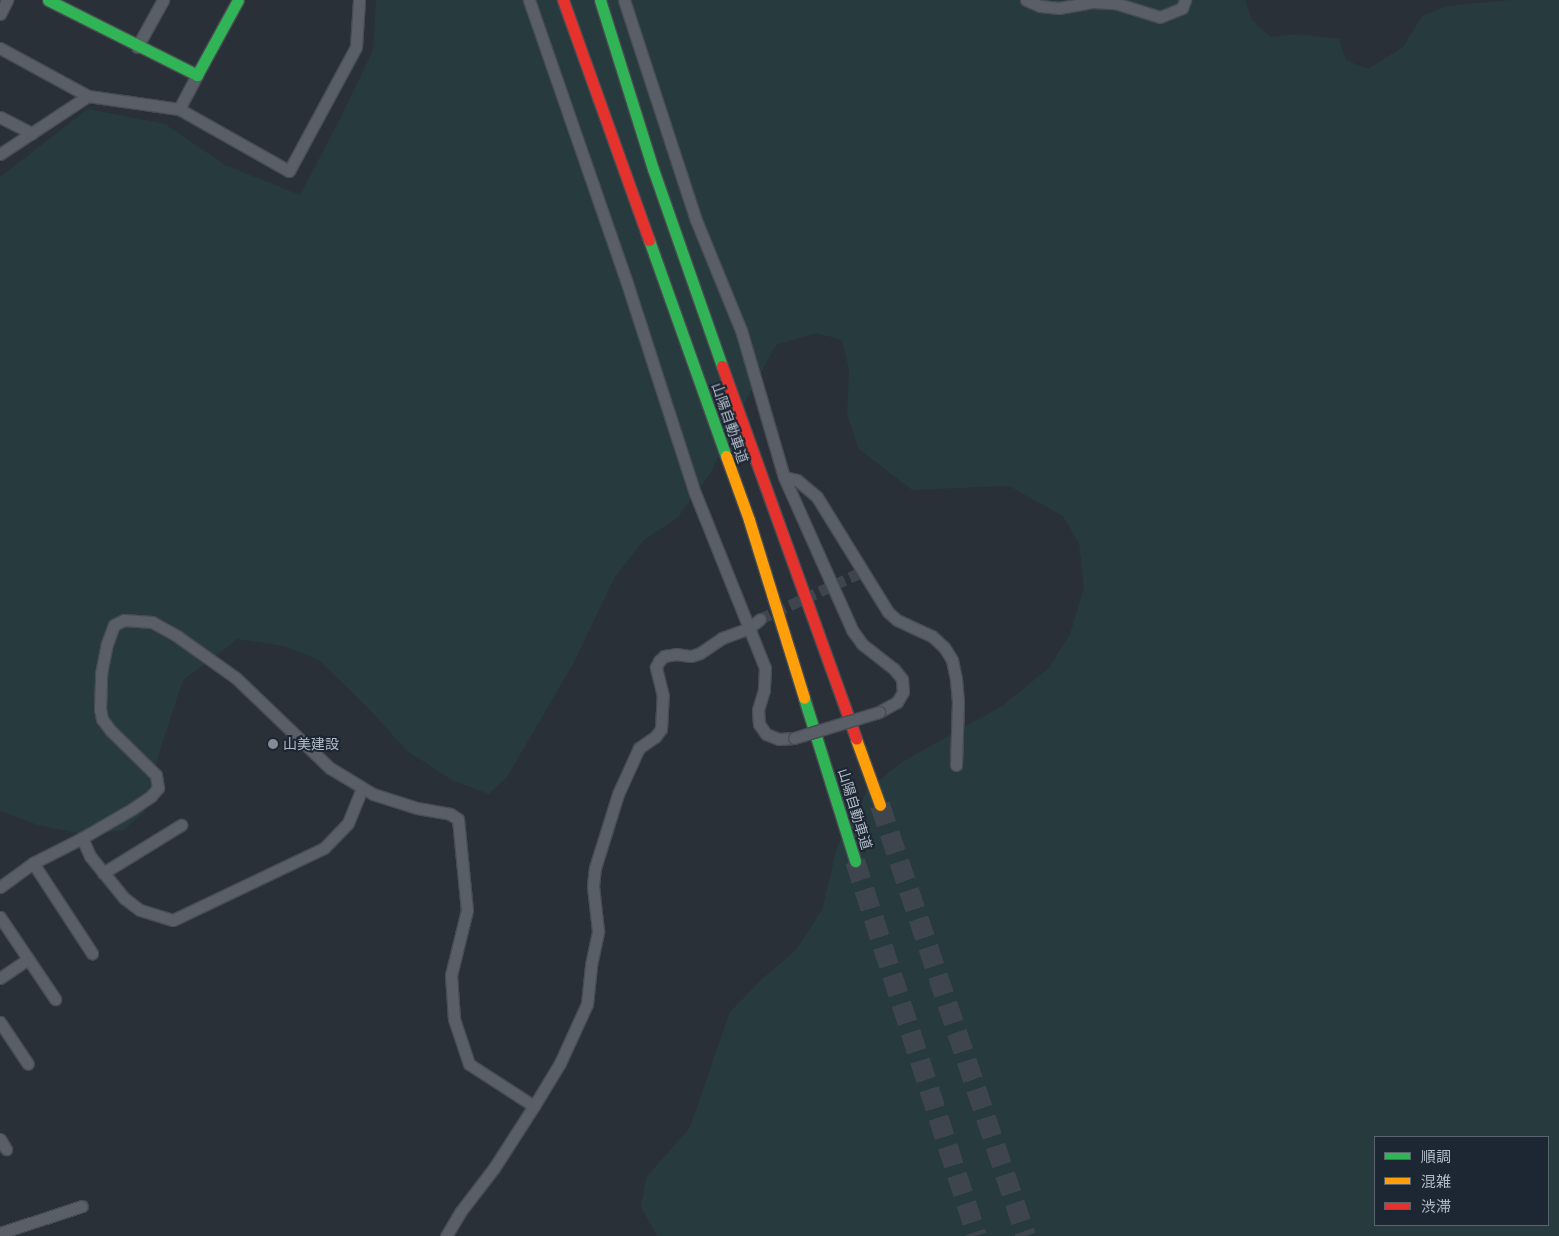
<!DOCTYPE html>
<meta charset="utf-8">
<style>
body{margin:0}
#map{position:relative;width:1559px;height:1236px;overflow:hidden;background:#2a3038;font-family:"Roboto Condensed","Noto Sans JP",sans-serif}
div>[style]{position:absolute}
.green>*{inset:0;background:#273a3e}
.street-tunnel>*{height:11px;margin-top:-5.5px;transform-origin:0;background:repeating-linear-gradient(90deg,#3f454e 0 11px,transparent 0 16.5px)}
.highway-tunnel>*{height:20px;margin-top:-10px;transform-origin:0;background:repeating-linear-gradient(90deg,#3f454e 0 20px,transparent 0 30px)}
.roads{filter:drop-shadow(1px 0 #484c53) drop-shadow(-1px 0 #484c53) drop-shadow(0 1px #484c53) drop-shadow(0 -1px #484c53)}
.street>*{height:11px;margin:-5.5px;padding:0 5.5px;transform-origin:5.5px;border-radius:5.5px;background:#5a5e66}
.fast>*{height:11px;margin:-5.5px;padding:0 5.5px;transform-origin:5.5px;border-radius:5.5px;background:#30b455}
.slow>*{height:11px;margin:-5.5px;padding:0 5.5px;transform-origin:5.5px;border-radius:5.5px;background:#ff9f0a}
.jam>*{height:11px;margin:-5.5px;padding:0 5.5px;transform-origin:5.5px;border-radius:5.5px;background:#e5322d}
.bridges{filter:drop-shadow(1px 0 #484c53) drop-shadow(-1px 0 #484c53) drop-shadow(0 1px #484c53) drop-shadow(0 -1px #484c53)}
.street-bridge>*{height:11px;margin:-5.5px;padding:0 5.5px;transform-origin:5.5px;border-radius:5.5px;background:#5a5e66}
.dots>*{width:14px;height:14px;translate:-50% -50%;box-sizing:border-box;border:2px solid #1d2633;border-radius:50%}
span{translate:-50% -50%;white-space:nowrap;text-align:center;line-height:1.15;-webkit-text-stroke:4px #1d2633;paint-order:stroke}
.street-label{font-size:14px;color:#b4bcc9}
.poi-label{font-size:14px;color:#b4bcc9}
.left{translate:0 -50%;text-align:left}
.legend{position:absolute;left:1374px;top:1136px;width:175px;height:90px;box-sizing:border-box;background:#1d2633;border:1px solid #59626f;margin:0;padding:6px 9px;list-style:none;font-size:15px;color:#b4bcc9}
.legend li{display:flex;align-items:center;gap:10px;height:25px}
.legend b{width:25px;border:1px solid #59626f}
</style>
<div id="map">
<div class="green">
<div style="clip-path:polygon(evenodd,376px 0,1245px 0,1252px 20px,1270px 37px,1297px 34px,1339px 39px,1346px 60px,1368px 69px,1403px 47px,1422px 16px,1447px 6px,1510px 0,1559px 0,1559px 1236px,657px 1236px,641px 1207px,646px 1178px,690px 1127px,730px 1012px,763px 978px,796px 950px,822px 910px,837px 847px,868px 789px,902px 762px,1002px 706px,1049px 668px,1070px 634px,1084px 588px,1079px 544px,1063px 516px,1009px 486px,912px 490px,858px 448px,847px 413px,849px 370px,842px 340px,816px 333px,776px 345px,738px 415px,710px 474px,678px 517px,643px 541px,615px 577px,573px 664px,507px 777px,489px 794px,452px 780px,407px 751px,370px 710px,319px 660px,284px 646px,238px 639px,183px 680px,159px 753px,145px 811px,124px 830px,87px 835px,38px 825px,0 811px,0 177px,88px 109px,165px 124px,225px 165px,300px 195px,340px 119px,373px 50px,376px 0,1375px 1137px,1548px 1137px,1548px 1225px,1375px 1225px,1375px 1137px)"></div>
</div>
<div class="street-tunnel">
<div style="left:760px;top:619px;width:108px;rotate:-24.7deg"></div>
</div>
<div class="highway-tunnel">
<div style="left:880px;top:805px;width:455px;rotate:71.3deg"></div>
<div style="left:855px;top:861px;width:394px;rotate:72deg"></div>
</div>
<div class="roads">
<div class="street">
<div style="left:529px;top:0;width:296px;rotate:70.9deg"></div>
<div style="left:626px;top:280px;width:224px;rotate:72.1deg"></div>
<div style="left:695px;top:493px;width:188px;rotate:68.2deg"></div>
<div style="left:765px;top:668px;width:22px;rotate:93deg"></div>
<div style="left:764px;top:690px;width:21px;rotate:107deg"></div>
<div style="left:758px;top:710px;width:14px;rotate:86deg"></div>
<div style="left:759px;top:724px;width:12px;rotate:55deg"></div>
<div style="left:766px;top:734px;width:14px;rotate:21deg"></div>
<div style="left:779px;top:739px;width:15px;rotate:-4deg"></div>
<div style="left:624px;top:0;width:231px;rotate:71.9deg"></div>
<div style="left:696px;top:220px;width:119px;rotate:67.8deg"></div>
<div style="left:741px;top:330px;width:153px;rotate:73.7deg"></div>
<div style="left:784px;top:477px;width:13px;rotate:13deg"></div>
<div style="left:797px;top:480px;width:26px;rotate:40deg"></div>
<div style="left:817px;top:497px;width:135px;rotate:58.3deg"></div>
<div style="left:888px;top:612px;width:12px;rotate:42deg"></div>
<div style="left:897px;top:620px;width:38px;rotate:25deg"></div>
<div style="left:932px;top:636px;width:16px;rotate:43deg"></div>
<div style="left:944px;top:647px;width:15px;rotate:58deg"></div>
<div style="left:952px;top:660px;width:19px;rotate:78deg"></div>
<div style="left:956px;top:679px;width:22px;rotate:85deg"></div>
<div style="left:958px;top:701px;width:64px;rotate:91.8deg"></div>
<div style="left:1026px;top:0;width:15px;rotate:23deg"></div>
<div style="left:1040px;top:6px;width:19px;rotate:6deg"></div>
<div style="left:1059px;top:8px;width:35px;rotate:-10deg"></div>
<div style="left:1093px;top:2px;width:22px;rotate:3deg"></div>
<div style="left:1115px;top:3px;width:47px;rotate:17.3deg"></div>
<div style="left:1160px;top:17px;width:24px;rotate:-22deg"></div>
<div style="left:1182px;top:8px;width:9px;rotate:-69deg"></div>
<div style="left:0;top:14px;width:16px;rotate:-63deg"></div>
<div style="left:137px;top:47px;width:54px;rotate:-61deg"></div>
<div style="left:0;top:48px;width:100px;rotate:28.6deg"></div>
<div style="left:88px;top:96px;width:92px;rotate:8.1deg"></div>
<div style="left:179px;top:109px;width:126px;rotate:29.4deg"></div>
<div style="left:289px;top:171px;width:141px;rotate:-61.6deg"></div>
<div style="left:356px;top:47px;width:47px;rotate:-86.3deg"></div>
<div style="left:179px;top:109px;width:38px;rotate:-62deg"></div>
<div style="left:0;top:117px;width:36px;rotate:27deg"></div>
<div style="left:0;top:154px;width:105px;rotate:-33.4deg"></div>
<div style="left:784px;top:477px;width:167px;rotate:66deg"></div>
<div style="left:852px;top:630px;width:17px;rotate:54deg"></div>
<div style="left:862px;top:644px;width:41px;rotate:38deg"></div>
<div style="left:894px;top:669px;width:13px;rotate:51deg"></div>
<div style="left:902px;top:679px;width:13px;rotate:86deg"></div>
<div style="left:903px;top:692px;width:12px;rotate:121deg"></div>
<div style="left:897px;top:702px;width:21px;rotate:151deg"></div>
<div style="left:82px;top:838px;width:20px;rotate:66deg"></div>
<div style="left:90px;top:856px;width:54px;rotate:51deg"></div>
<div style="left:124px;top:898px;width:20px;rotate:37deg"></div>
<div style="left:140px;top:910px;width:34px;rotate:17deg"></div>
<div style="left:173px;top:920px;width:167px;rotate:-25.5deg"></div>
<div style="left:324px;top:848px;width:35px;rotate:-46deg"></div>
<div style="left:348px;top:823px;width:38px;rotate:-68deg"></div>
<div style="left:33px;top:863px;width:108px;rotate:56.8deg"></div>
<div style="left:103px;top:873px;width:92px;rotate:-31.6deg"></div>
<div style="left:0;top:887px;width:41px;rotate:-36deg"></div>
<div style="left:33px;top:863px;width:55px;rotate:-27deg"></div>
<div style="left:82px;top:838px;width:58px;rotate:-30.1deg"></div>
<div style="left:132px;top:809px;width:23px;rotate:-34deg"></div>
<div style="left:151px;top:796px;width:11px;rotate:-49deg"></div>
<div style="left:158px;top:788px;width:13px;rotate:-99deg"></div>
<div style="left:156px;top:775px;width:63px;rotate:-135.6deg"></div>
<div style="left:111px;top:731px;width:15px;rotate:-127deg"></div>
<div style="left:102px;top:719px;width:10px;rotate:-101deg"></div>
<div style="left:100px;top:709px;width:35px;rotate:-88deg"></div>
<div style="left:101px;top:674px;width:31px;rotate:-79deg"></div>
<div style="left:107px;top:644px;width:20px;rotate:-70deg"></div>
<div style="left:114px;top:625px;width:11px;rotate:-27deg"></div>
<div style="left:124px;top:620px;width:28px;rotate:4deg"></div>
<div style="left:152px;top:622px;width:29px;rotate:29deg"></div>
<div style="left:177px;top:636px;width:72px;rotate:35.4deg"></div>
<div style="left:236px;top:678px;width:130px;rotate:43.8deg"></div>
<div style="left:330px;top:768px;width:50px;rotate:31.2deg"></div>
<div style="left:373px;top:794px;width:46px;rotate:17.7deg"></div>
<div style="left:417px;top:808px;width:34px;rotate:10deg"></div>
<div style="left:450px;top:814px;width:9px;rotate:32deg"></div>
<div style="left:458px;top:819px;width:91px;rotate:84.4deg"></div>
<div style="left:467px;top:910px;width:67px;rotate:103.8deg"></div>
<div style="left:451px;top:975px;width:44px;rotate:86.1deg"></div>
<div style="left:454px;top:1019px;width:47px;rotate:71.6deg"></div>
<div style="left:469px;top:1064px;width:77px;rotate:32.9deg"></div>
<div style="left:0;top:917px;width:99px;rotate:56.1deg"></div>
<div style="left:0;top:978px;width:34px;rotate:-34deg"></div>
<div style="left:0;top:1022px;width:50px;rotate:56.3deg"></div>
<div style="left:0;top:1139px;width:12px;rotate:59deg"></div>
<div style="left:0;top:1233px;width:86px;rotate:-18.2deg"></div>
<div style="left:446px;top:1236px;width:29px;rotate:-59deg"></div>
<div style="left:461px;top:1211px;width:54px;rotate:-52.5deg"></div>
<div style="left:494px;top:1168px;width:74px;rotate:-57.2deg"></div>
<div style="left:534px;top:1106px;width:50px;rotate:-58.8deg"></div>
<div style="left:560px;top:1063px;width:65px;rotate:-65.4deg"></div>
<div style="left:587px;top:1004px;width:39px;rotate:-84deg"></div>
<div style="left:591px;top:965px;width:35px;rotate:-78deg"></div>
<div style="left:598px;top:931px;width:45px;rotate:-96.3deg"></div>
<div style="left:593px;top:886px;width:18px;rotate:-84deg"></div>
<div style="left:595px;top:868px;width:77px;rotate:-72.7deg"></div>
<div style="left:618px;top:794px;width:51px;rotate:-65.5deg"></div>
<div style="left:639px;top:748px;width:19px;rotate:-35deg"></div>
<div style="left:655px;top:737px;width:10px;rotate:-53deg"></div>
<div style="left:661px;top:729px;width:33px;rotate:-87deg"></div>
<div style="left:663px;top:696px;width:30px;rotate:-104deg"></div>
<div style="left:656px;top:667px;width:7px;rotate:-63deg"></div>
<div style="left:659px;top:661px;width:7px;rotate:-45deg"></div>
<div style="left:664px;top:656px;width:12px;rotate:-9deg"></div>
<div style="left:676px;top:654px;width:15px;rotate:8deg"></div>
<div style="left:691px;top:656px;width:9px;rotate:-18deg"></div>
<div style="left:700px;top:653px;width:27px;rotate:-34deg"></div>
<div style="left:722px;top:638px;width:29px;rotate:-20deg"></div>
<div style="left:749px;top:628px;width:14px;rotate:-39deg"></div>
</div>
<div class="fast">
<div style="left:48px;top:0;width:167px;rotate:26.7deg"></div>
<div style="left:197px;top:75px;width:85px;rotate:-61.3deg"></div>
<div style="left:600px;top:0;width:177px;rotate:72.6deg"></div>
<div style="left:653px;top:169px;width:209px;rotate:70.7deg"></div>
<div style="left:649px;top:240px;width:229px;rotate:70.4deg"></div>
<div style="left:804px;top:698px;width:171px;rotate:72.6deg"></div>
</div>
<div class="slow">
<div style="left:726px;top:456px;width:68px;rotate:70.2deg"></div>
<div style="left:749px;top:520px;width:186px;rotate:72.8deg"></div>
<div style="left:856px;top:739px;width:70px;rotate:70deg"></div>
</div>
<div class="jam">
<div style="left:563px;top:0;width:255px;rotate:70.3deg"></div>
<div style="left:722px;top:366px;width:396px;rotate:70.2deg"></div>
</div>
</div>
<div class="bridges">
<div class="street-bridge">
<div style="left:794px;top:738px;width:89px;rotate:-17deg"></div>
</div>
</div>
<div class="dots">
<div style="left:273px;top:744px;background:#848b96"></div>
</div>
<div class="street-label">
<span style="left:730px;top:423px;rotate:71deg">山陽自動車道</span>
<span style="left:855px;top:809px;rotate:73deg">山陽自動車道</span>
</div>
<div class="poi-label">
<span class="left" style="left:283px;top:744px">山美建設</span>
</div>
<ul class="legend">
<li><b style="height:6px;background:#30b455"></b>順調</li>
<li><b style="height:6px;background:#ff9f0a"></b>混雑</li>
<li><b style="height:6px;background:#e5322d"></b>渋滞</li>
</ul>
</div>
